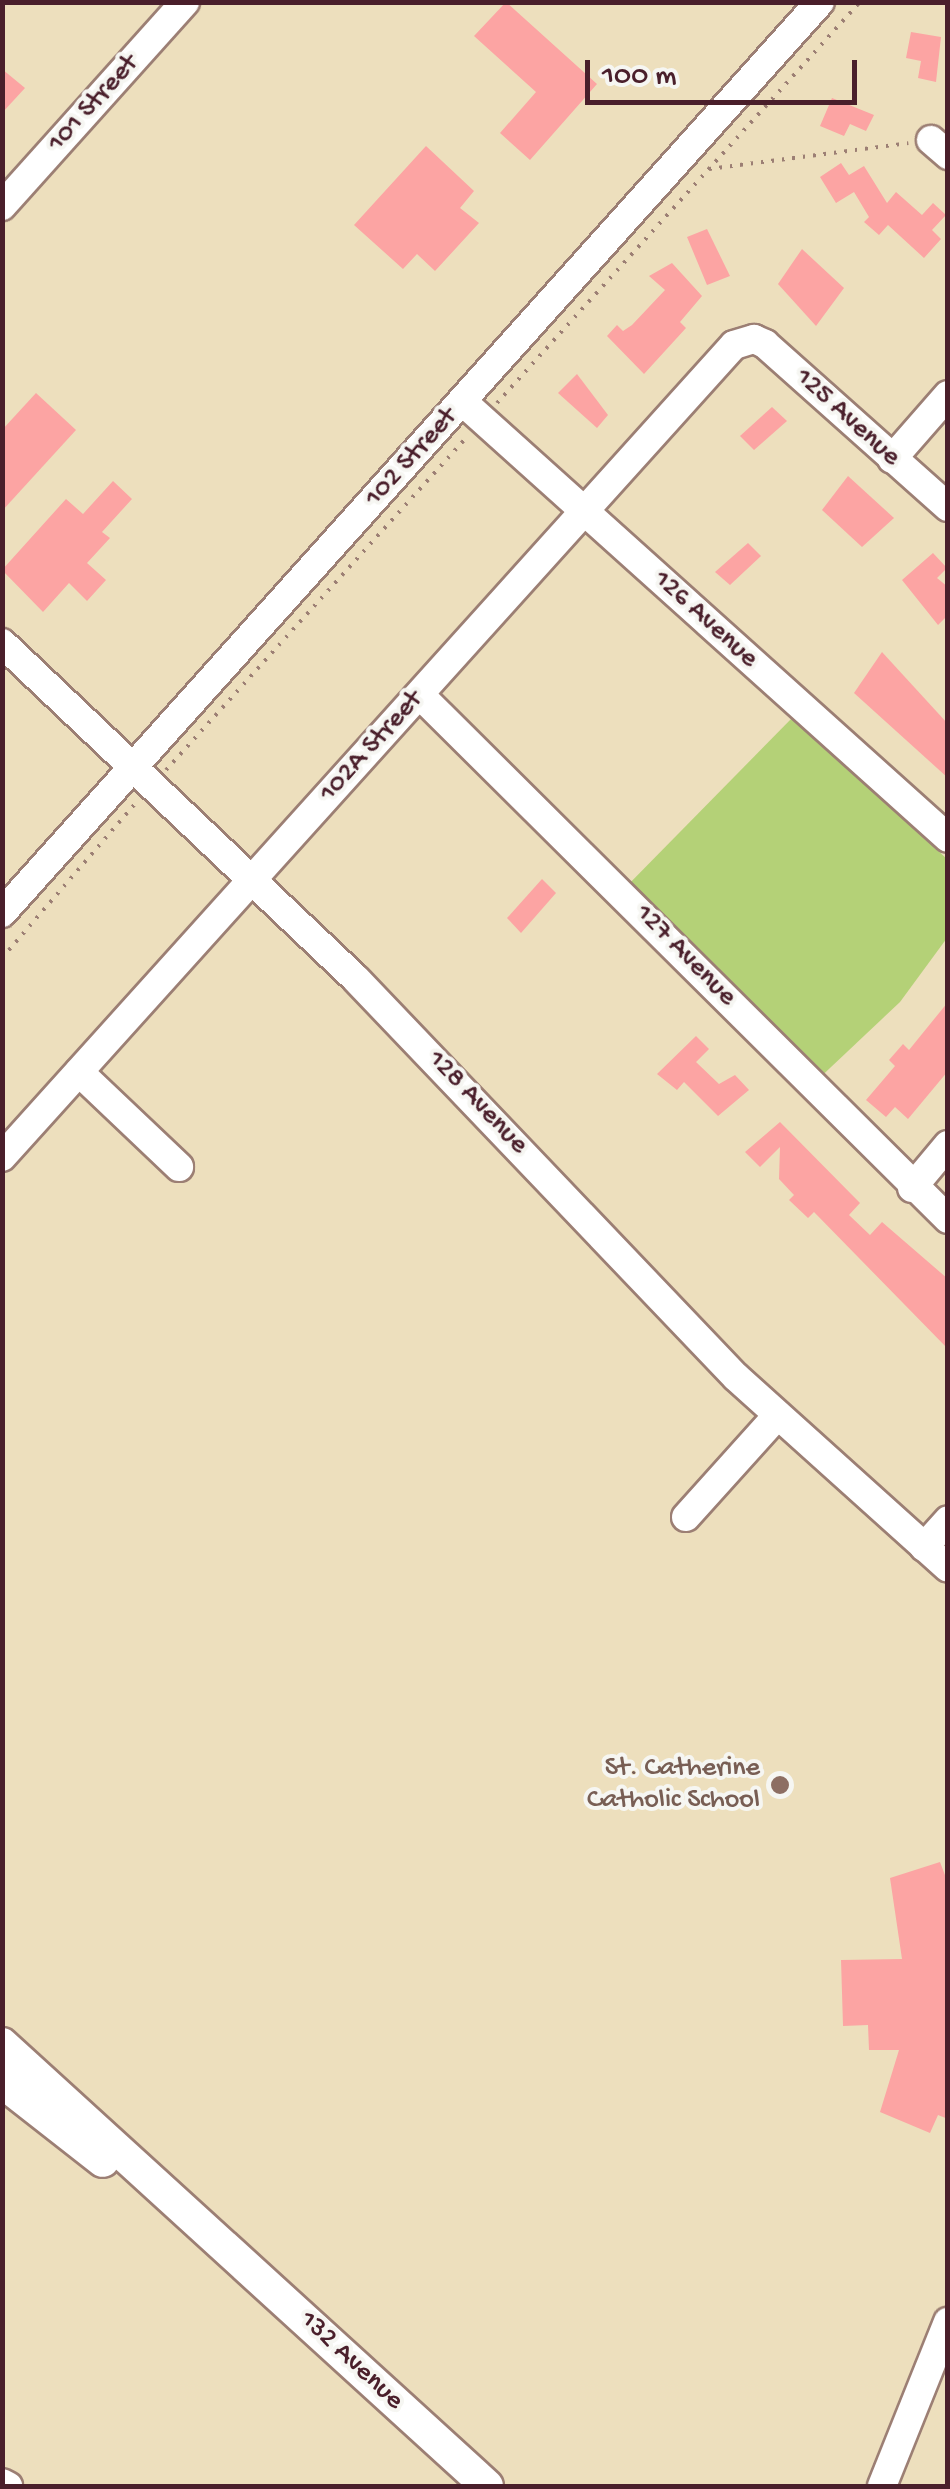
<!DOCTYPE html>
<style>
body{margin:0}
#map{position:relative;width:950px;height:2489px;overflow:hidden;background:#eddfbd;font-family:"Gochi Hand",sans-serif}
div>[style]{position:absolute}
.green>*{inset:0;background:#b4d177}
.building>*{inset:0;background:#fca4a3}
.path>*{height:4px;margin-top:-2px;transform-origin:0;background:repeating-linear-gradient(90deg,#9c7f74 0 2.5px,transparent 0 10.5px)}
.roads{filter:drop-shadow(2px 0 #9c7f74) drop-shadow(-2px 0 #9c7f74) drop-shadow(0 2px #9c7f74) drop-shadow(0 -2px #9c7f74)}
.minor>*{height:28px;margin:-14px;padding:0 14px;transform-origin:14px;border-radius:14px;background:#fff}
.major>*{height:32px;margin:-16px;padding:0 16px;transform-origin:16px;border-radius:16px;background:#fff}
.dots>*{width:28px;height:28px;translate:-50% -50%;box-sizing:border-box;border:5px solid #f6f6f2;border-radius:50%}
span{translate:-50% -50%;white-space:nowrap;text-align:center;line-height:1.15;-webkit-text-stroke:8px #f6f6f2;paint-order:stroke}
.street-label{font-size:28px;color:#4a1f2b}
.education-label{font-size:28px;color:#785e54}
.right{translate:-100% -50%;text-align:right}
.frame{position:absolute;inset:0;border:5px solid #4a1f2b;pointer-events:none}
.scale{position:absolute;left:585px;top:60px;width:272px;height:45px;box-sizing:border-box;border:5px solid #4a1f2b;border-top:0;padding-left:12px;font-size:30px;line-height:35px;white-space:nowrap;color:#4a1f2b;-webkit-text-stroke:8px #f6f6f2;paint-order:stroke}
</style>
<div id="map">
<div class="green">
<div style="clip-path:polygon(793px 717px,947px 859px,947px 938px,900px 1002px,812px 1085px,621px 892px)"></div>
</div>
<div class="building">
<div style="clip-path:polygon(506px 2px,597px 84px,530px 160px,500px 133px,536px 92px,474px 36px)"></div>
<div style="clip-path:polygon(911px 32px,941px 37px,936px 82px,918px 78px,921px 61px,906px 58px)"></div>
<div style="clip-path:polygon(2px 69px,25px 88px,2px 113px)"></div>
<div style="clip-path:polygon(832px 98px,874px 115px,866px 131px,850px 124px,844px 136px,820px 126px)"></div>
<div style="clip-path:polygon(426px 146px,474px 191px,460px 208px,479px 223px,435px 271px,417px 254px,403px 269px,354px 225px)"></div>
<div style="clip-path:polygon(841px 163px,849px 175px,864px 166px,887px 203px,896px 192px,922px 215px,933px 203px,946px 215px,932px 230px,941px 239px,924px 258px,888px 225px,879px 235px,864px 222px,869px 217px,854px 192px,836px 203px,820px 177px)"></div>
<div style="clip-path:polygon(707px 229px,730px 276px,707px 285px,687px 237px)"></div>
<div style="clip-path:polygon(802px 249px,844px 288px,816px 326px,778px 284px)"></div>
<div style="clip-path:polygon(672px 263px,702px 296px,680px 322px,686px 328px,644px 374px,607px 336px,617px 325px,623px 331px,632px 325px,665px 290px,649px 276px)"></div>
<div style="clip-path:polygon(577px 374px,608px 415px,597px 428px,558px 393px)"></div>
<div style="clip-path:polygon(36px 393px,76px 430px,2px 511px,2px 430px)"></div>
<div style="clip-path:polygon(772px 407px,787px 421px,754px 450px,740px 436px)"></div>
<div style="clip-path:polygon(848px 476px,894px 518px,862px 547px,822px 510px)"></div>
<div style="clip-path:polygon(113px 481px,132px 499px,102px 532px,110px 538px,87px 563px,106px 580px,87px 601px,69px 583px,43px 612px,2px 570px,66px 499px,83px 514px)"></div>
<div style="clip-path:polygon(748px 543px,761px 556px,730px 585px,715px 572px)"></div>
<div style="clip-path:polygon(933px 553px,947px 568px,937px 578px,948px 587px,948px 615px,938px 625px,902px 580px)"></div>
<div style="clip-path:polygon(882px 652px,948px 724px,948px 778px,854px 693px)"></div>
<div style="clip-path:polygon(542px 879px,556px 893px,521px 933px,507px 918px)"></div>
<div style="clip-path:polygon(948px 1002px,948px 1071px,908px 1119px,895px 1107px,886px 1117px,866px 1100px,895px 1066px,889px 1060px,903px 1044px,909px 1050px)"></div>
<div style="clip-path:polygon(696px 1036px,709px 1049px,696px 1062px,719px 1084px,735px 1075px,749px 1090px,718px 1116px,684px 1082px,677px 1090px,657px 1074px)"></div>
<div style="clip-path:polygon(780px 1122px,860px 1203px,849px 1215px,870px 1235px,882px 1222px,948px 1279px,948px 1349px,814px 1212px,808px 1218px,789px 1200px,794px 1195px,779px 1179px,780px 1147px,760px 1167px,745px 1152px)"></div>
<div style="clip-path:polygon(940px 1862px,948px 1883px,948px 2119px,938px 2115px,930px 2133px,880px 2112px,899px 2050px,869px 2050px,868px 2025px,843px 2026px,841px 1960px,902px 1959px,890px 1878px)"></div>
</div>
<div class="path">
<div style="left:709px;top:169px;width:201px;rotate:-7.4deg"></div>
<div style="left:497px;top:403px;width:541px;rotate:-47.85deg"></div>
<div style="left:166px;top:770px;width:450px;rotate:-47.9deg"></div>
<div style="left:2px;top:958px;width:205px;rotate:-49.2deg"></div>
</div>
<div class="roads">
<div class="minor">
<div style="left:931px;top:140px;width:23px;rotate:41deg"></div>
<div style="left:2px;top:206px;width:274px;rotate:-48.1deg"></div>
<div style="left:463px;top:402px;width:652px;rotate:41.95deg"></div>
<div style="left:892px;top:459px;width:85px;rotate:-48.8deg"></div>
<div style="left:2px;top:643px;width:488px;rotate:43.5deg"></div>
<div style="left:356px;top:979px;width:550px;rotate:46.33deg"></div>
<div style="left:736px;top:1377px;width:285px;rotate:42deg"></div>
<div style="left:420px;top:695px;width:744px;rotate:44.78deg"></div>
<div style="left:2px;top:913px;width:1224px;rotate:-48.08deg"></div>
<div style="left:79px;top:1072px;width:138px;rotate:43.5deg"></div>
<div style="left:2px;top:1157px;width:1093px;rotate:-47.97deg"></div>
<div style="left:734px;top:345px;width:21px;rotate:-17deg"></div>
<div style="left:754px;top:339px;width:12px;rotate:24deg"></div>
<div style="left:765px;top:344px;width:245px;rotate:41.7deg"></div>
<div style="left:912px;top:1188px;width:56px;rotate:-50.1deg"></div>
<div style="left:686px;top:1517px;width:137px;rotate:-48deg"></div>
<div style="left:924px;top:1547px;width:36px;rotate:-48deg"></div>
<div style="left:2px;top:2483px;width:7px;rotate:27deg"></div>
<div style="left:882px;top:2486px;width:177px;rotate:-68.1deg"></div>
</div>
<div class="major">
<div style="left:2px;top:2044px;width:656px;rotate:42.34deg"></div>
<div style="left:2px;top:2082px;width:128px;rotate:38deg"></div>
</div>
</div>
<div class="dots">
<div style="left:780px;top:1785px;background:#8d6e63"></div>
</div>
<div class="street-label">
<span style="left:94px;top:104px;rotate:-48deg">101 Street</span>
<span style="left:847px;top:418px;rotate:42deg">125 Avenue</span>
<span style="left:412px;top:458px;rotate:-48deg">102 Street</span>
<span style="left:705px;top:620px;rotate:42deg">126 Avenue</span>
<span style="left:372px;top:747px;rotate:-48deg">102A Street</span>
<span style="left:685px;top:956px;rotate:45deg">127 Avenue</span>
<span style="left:477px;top:1103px;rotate:46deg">128 Avenue</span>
<span style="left:351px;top:2361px;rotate:43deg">132 Avenue</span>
</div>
<div class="education-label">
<span class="right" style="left:760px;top:1785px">St. Catherine<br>Catholic School</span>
</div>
<div class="frame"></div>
<div class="scale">100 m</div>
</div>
